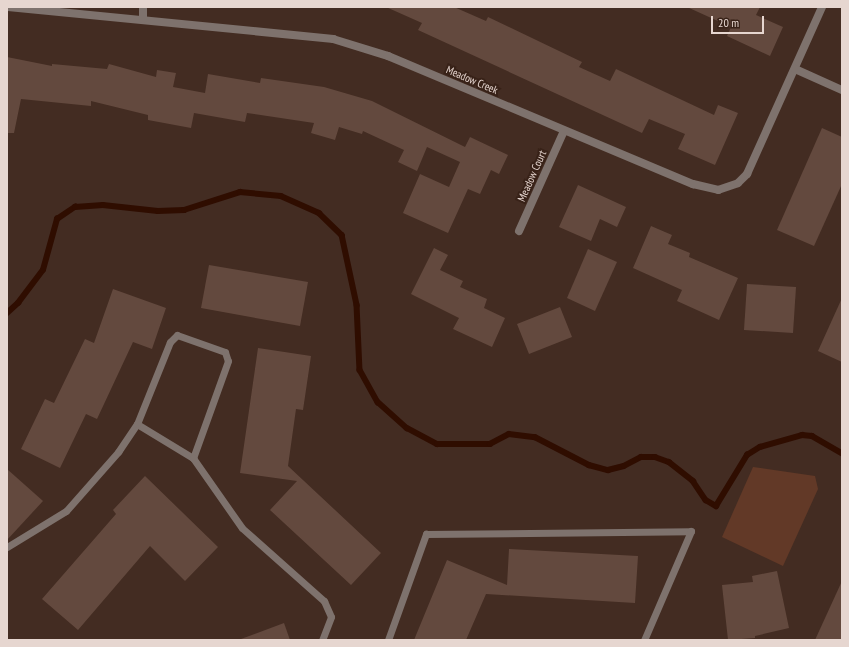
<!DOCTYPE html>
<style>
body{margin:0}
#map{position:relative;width:849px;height:647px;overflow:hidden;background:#432c22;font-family:"PT Sans Narrow",sans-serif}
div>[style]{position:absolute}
.green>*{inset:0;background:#623927}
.stream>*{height:5.5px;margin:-2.75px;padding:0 2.75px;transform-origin:2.75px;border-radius:2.75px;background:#2f0d00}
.building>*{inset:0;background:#63493e}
.lane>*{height:7px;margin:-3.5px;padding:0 3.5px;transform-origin:3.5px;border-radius:3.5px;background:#7e726d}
.street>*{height:8px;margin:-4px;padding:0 4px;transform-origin:4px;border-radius:4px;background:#7e726d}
span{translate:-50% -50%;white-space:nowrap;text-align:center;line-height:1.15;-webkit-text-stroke:4px #382218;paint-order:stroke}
.street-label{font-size:11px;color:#e6d6d0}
.frame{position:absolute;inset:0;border:8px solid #e6d6d0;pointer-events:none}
.scale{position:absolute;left:711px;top:16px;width:53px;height:18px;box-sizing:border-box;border:2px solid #e6d6d0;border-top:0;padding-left:5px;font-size:12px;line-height:14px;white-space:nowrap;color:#e6d6d0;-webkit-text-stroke:3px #382218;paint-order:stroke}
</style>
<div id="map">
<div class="green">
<div style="clip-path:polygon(753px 467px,815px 476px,818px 489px,783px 566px,722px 537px)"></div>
</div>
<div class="stream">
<div style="left:7px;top:313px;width:15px;rotate:-42deg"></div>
<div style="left:18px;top:303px;width:41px;rotate:-52.9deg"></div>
<div style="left:43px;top:270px;width:53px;rotate:-74.6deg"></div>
<div style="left:57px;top:219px;width:22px;rotate:-34deg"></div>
<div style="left:75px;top:207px;width:28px;rotate:-4deg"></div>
<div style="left:103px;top:205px;width:55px;rotate:6.2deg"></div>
<div style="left:158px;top:211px;width:26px;rotate:-2deg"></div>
<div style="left:184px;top:210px;width:59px;rotate:-17.8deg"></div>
<div style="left:240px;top:192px;width:41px;rotate:5.6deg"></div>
<div style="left:281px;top:196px;width:42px;rotate:24.1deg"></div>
<div style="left:319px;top:213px;width:32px;rotate:44deg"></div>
<div style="left:342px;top:235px;width:72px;rotate:77.9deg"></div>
<div style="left:357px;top:305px;width:65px;rotate:87.4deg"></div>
<div style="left:360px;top:370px;width:37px;rotate:61deg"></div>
<div style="left:378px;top:402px;width:39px;rotate:42deg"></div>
<div style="left:407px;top:428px;width:34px;rotate:28deg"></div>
<div style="left:437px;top:444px;width:53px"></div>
<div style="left:490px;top:444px;width:21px;rotate:-28deg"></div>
<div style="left:509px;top:434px;width:26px;rotate:7deg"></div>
<div style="left:535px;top:437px;width:61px;rotate:27.4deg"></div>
<div style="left:589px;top:465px;width:20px;rotate:15deg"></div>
<div style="left:608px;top:470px;width:16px;rotate:-14deg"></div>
<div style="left:624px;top:466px;width:19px;rotate:-28deg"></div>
<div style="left:641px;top:457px;width:14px"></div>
<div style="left:655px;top:457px;width:15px;rotate:20deg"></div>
<div style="left:669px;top:462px;width:31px;rotate:38deg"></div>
<div style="left:693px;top:481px;width:23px;rotate:56deg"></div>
<div style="left:706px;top:500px;width:12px;rotate:31deg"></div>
<div style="left:716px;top:506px;width:60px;rotate:-58.7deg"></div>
<div style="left:747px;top:455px;width:15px;rotate:-32deg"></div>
<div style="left:760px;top:447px;width:44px;rotate:-15.9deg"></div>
<div style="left:802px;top:435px;width:10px;rotate:6deg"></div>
<div style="left:812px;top:436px;width:34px;rotate:30deg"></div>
</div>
<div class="building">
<div style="clip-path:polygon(386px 7px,454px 7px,486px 21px,488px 17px,582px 62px,579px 67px,610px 81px,616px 69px,714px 115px,718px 105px,738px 113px,715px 165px,678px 149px,685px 134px,649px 119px,642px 133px,418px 30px,422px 23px)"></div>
<div style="clip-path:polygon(687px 7px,760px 7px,756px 15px,783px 27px,770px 56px,727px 36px,731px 27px)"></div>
<div style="clip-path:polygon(7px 57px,52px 66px,52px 64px,107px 69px,109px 64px,156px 77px,157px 70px,176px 73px,173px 87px,205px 93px,208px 74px,260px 83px,261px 78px,324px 87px,372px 101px,465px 147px,470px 137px,508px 155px,499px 174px,491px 170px,480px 194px,468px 189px,448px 233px,403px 213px,420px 174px,449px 187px,460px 162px,427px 147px,417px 171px,398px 162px,404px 150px,363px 131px,362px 134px,339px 127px,335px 140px,311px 133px,314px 123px,247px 113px,245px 122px,194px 113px,191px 128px,148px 120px,148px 115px,91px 101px,91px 106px,21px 99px,14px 133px,7px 133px)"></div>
<div style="clip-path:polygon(822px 128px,842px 137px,842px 184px,814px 246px,777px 230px)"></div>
<div style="clip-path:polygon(578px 185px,626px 207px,617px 227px,600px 219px,591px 241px,559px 227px)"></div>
<div style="clip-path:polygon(651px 226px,672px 235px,668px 244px,690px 253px,689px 257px,738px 278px,719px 320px,677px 301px,682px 290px,633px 268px)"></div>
<div style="clip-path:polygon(434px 248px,448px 255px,440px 270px,463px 281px,460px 287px,487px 299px,484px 308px,505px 318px,492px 347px,453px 329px,459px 318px,411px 294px)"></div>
<div style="clip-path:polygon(588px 249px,617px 262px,595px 311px,567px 298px)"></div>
<div style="clip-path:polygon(209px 265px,308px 282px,300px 326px,201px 308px)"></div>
<div style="clip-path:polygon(747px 284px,796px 287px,793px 333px,744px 330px)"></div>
<div style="clip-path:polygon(113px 289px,166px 308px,152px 349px,133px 342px,97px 419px,86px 414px,60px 468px,21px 449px,45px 399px,54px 403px,85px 339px,94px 343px)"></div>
<div style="clip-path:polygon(842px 298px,842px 362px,818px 351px)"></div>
<div style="clip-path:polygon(560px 307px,572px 337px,529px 354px,517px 324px)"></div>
<div style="clip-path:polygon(258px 348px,311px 356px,303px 410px,296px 409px,288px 466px,381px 553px,351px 585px,270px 510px,297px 481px,240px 473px)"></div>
<div style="clip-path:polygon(7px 469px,43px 501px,7px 540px)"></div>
<div style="clip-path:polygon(145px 476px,218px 547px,185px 581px,150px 546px,78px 630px,42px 599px,116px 514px,113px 510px)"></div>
<div style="clip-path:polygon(509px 549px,638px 556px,635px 603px,486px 594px,466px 640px,414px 640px,447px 560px,507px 585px)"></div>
<div style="clip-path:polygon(777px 571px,789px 628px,755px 636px,755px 638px,728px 640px,722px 585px,753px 582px,752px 576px)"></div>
<div style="clip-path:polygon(842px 581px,842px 640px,815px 640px)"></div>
<div style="clip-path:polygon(284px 623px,290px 640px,241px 640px,241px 639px)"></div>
</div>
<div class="lane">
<div style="left:137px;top:424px;width:66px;rotate:31.3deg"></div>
<div style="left:7px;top:547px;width:69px;rotate:-31.4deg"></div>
<div style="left:66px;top:511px;width:79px;rotate:-48.6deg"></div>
<div style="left:118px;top:452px;width:34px;rotate:-56deg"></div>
<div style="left:137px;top:424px;width:88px;rotate:-68.1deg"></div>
<div style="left:170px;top:342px;width:10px;rotate:-45deg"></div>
<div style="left:177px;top:335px;width:51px;rotate:19.5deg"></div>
<div style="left:225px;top:352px;width:9px;rotate:72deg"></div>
<div style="left:228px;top:361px;width:103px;rotate:109.8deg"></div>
<div style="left:193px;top:458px;width:85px;rotate:55deg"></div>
<div style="left:242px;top:528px;width:110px;rotate:41.7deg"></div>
<div style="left:324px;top:601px;width:17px;rotate:66deg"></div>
<div style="left:331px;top:617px;width:25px;rotate:111deg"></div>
<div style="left:388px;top:640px;width:113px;rotate:-70.3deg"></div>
<div style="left:426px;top:534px;width:265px;rotate:-0.6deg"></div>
<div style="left:691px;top:531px;width:119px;rotate:113.3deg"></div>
</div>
<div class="street">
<div style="left:8px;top:7px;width:327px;rotate:5.6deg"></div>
<div style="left:333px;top:39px;width:58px;rotate:17.2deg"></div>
<div style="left:388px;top:56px;width:331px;rotate:22.8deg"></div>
<div style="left:693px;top:184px;width:26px;rotate:13deg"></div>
<div style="left:718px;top:190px;width:21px;rotate:-19deg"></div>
<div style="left:738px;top:183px;width:13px;rotate:-45deg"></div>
<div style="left:747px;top:174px;width:183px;rotate:-65.8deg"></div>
<div style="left:143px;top:7px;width:12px;rotate:90deg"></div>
<div style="left:795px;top:69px;width:51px;rotate:24.1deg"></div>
<div style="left:519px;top:231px;width:110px;rotate:-65.8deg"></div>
</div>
<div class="street-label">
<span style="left:472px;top:80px;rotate:23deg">Meadow Creek</span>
<span style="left:532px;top:176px;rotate:-66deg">Meadow Court</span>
</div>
<div class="frame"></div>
<div class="scale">20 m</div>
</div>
